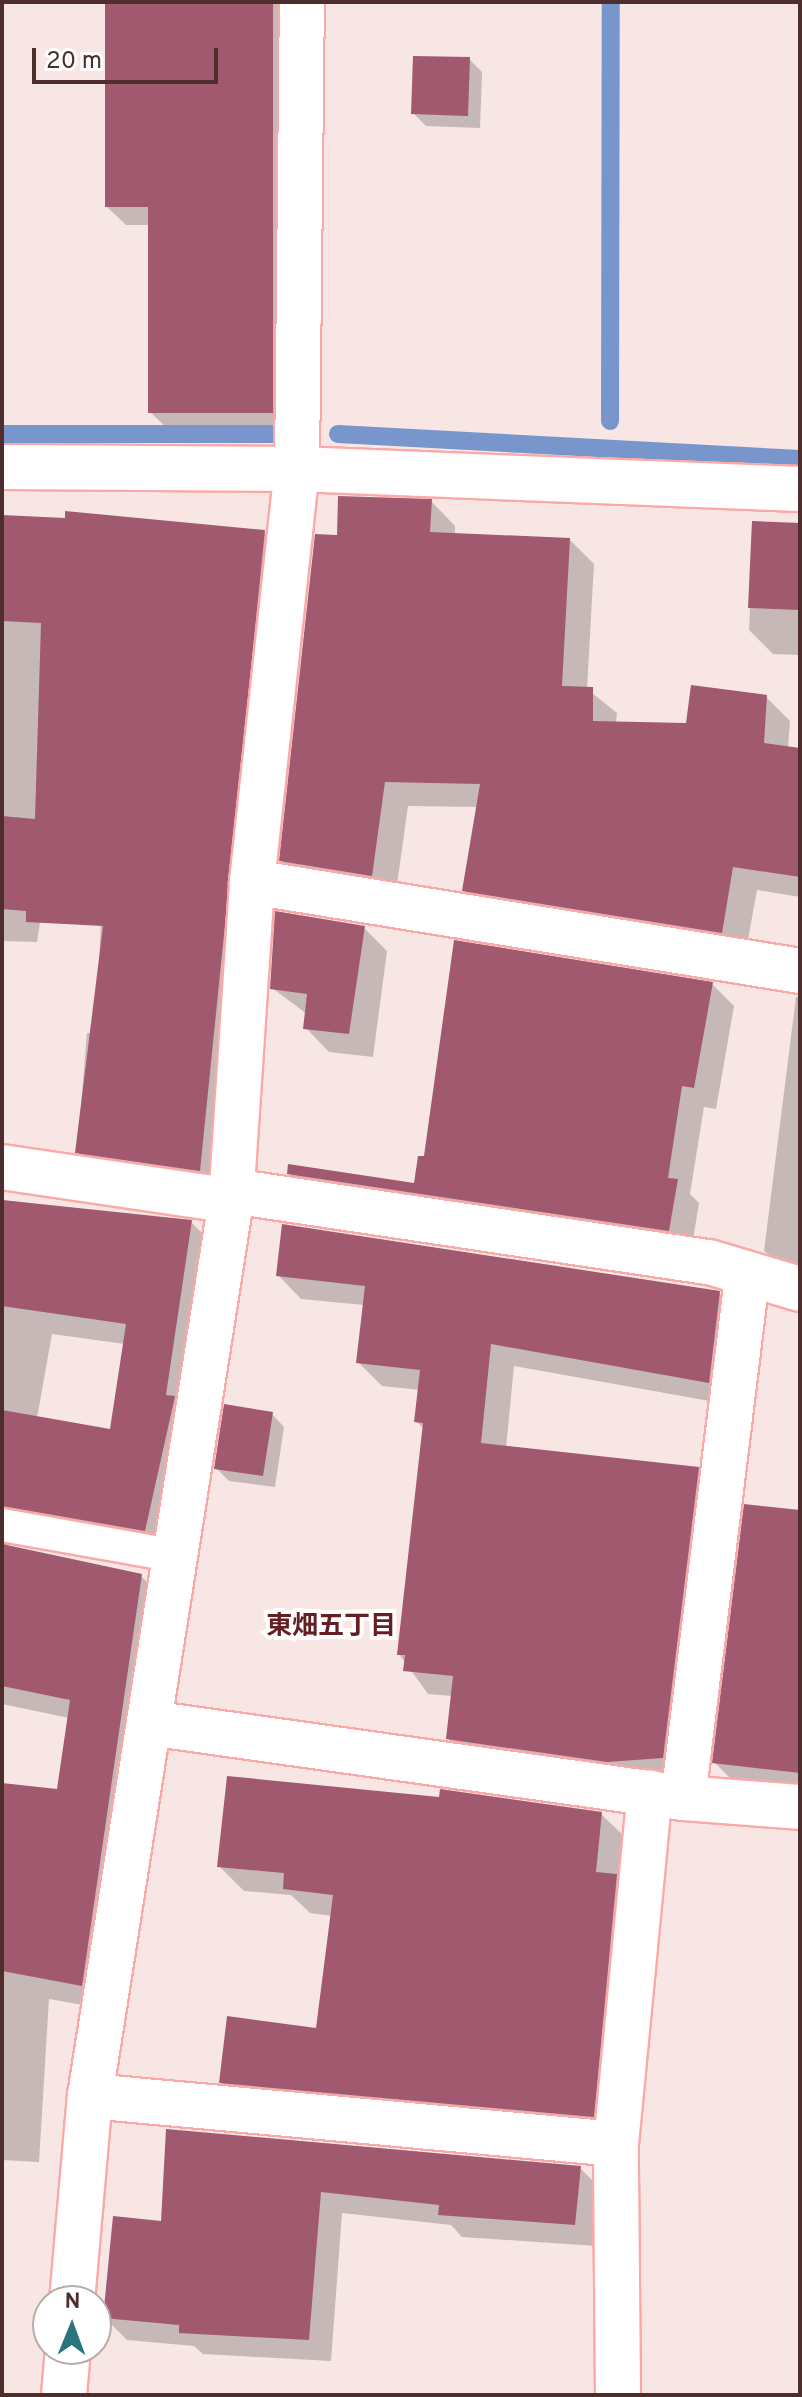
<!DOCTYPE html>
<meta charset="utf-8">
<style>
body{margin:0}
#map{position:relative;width:802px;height:2397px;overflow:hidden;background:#f8e6e5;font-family:Overpass,"Noto Sans JP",sans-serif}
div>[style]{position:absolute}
.shadow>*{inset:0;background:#0003}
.stream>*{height:18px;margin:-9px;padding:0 9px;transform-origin:9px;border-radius:9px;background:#7896cc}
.building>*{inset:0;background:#a1596f}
.roads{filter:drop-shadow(2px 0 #fba9a6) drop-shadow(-2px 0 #fba9a6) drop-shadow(0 2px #fba9a6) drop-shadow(0 -2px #fba9a6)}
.service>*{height:32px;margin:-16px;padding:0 16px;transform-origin:16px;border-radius:16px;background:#fff}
.minor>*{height:44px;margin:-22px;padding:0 22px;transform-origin:22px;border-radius:22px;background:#fff}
span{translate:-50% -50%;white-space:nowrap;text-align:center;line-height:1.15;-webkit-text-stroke:8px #fff;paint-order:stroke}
.neighbourhood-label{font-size:26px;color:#631f22;font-weight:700}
.frame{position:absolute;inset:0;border:4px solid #4e2e2d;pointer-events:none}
.north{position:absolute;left:32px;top:2285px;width:80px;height:80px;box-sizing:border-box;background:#fff;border:2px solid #b8abab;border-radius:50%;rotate:1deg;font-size:22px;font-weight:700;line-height:32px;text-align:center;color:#4e2e2d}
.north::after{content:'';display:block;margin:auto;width:28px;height:36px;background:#2c767b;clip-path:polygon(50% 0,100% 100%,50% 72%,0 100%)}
.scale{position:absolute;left:32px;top:48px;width:186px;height:36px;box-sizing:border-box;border:4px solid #4e2e2d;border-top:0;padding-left:10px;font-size:24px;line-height:28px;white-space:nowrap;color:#4e2e2d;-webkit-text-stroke:6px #fff;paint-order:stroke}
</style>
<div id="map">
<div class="shadow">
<div style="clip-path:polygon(107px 2px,291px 2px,290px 431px,169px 430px,150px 412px,150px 225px,126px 225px,107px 207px)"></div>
<div style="clip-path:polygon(469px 59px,482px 72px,480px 128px,426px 126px,413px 113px)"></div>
<div style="clip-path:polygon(431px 501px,455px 526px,455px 535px,570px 540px,594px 564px,587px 689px,617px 713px,616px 723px,688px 725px,766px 697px,790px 721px,788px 748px,800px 750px,800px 897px,757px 890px,745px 956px,489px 914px,464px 890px,478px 807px,408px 806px,395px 899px,306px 885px,282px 860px,339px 537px)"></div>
<div style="clip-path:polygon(2px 518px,264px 532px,286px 554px,221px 1192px,99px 1174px,77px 1152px,87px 1033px,96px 1034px,104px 849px,52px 843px,37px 942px,2px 941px)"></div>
<div style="clip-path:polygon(754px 523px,800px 525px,800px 655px,773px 654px,749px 630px)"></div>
<div style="clip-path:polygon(364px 928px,387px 951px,373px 1057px,329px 1052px,306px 1028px,307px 1014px,272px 988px)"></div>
<div style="clip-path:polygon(712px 984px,734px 1006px,716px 1109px,704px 1107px,690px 1194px,699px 1203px,691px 1252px,311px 1195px,289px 1173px,415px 1185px,426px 1158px)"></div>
<div style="clip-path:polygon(796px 997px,800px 997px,800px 1277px,764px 1251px)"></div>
<div style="clip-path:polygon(evenodd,2px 1200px,191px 1222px,216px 1247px,169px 1554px,31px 1530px,5px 1547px,141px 1576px,166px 1601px,106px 2009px,49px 1999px,39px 2162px,2px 2160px,2px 1785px,59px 1791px,69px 1718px,2px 1704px,2px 1200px,52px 1334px,125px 1344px,111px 1431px,37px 1418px,52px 1334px)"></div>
<div style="clip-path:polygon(278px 1275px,719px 1293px,743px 1317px,732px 1405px,514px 1366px,506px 1448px,698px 1469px,721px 1492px,686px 1780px,471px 1762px,448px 1739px,453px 1696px,428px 1694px,399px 1654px,424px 1429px,416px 1421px,420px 1390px,382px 1386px,358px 1362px,364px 1305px,301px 1299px)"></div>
<div style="clip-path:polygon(272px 1414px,284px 1427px,275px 1487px,229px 1481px,216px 1468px)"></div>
<div style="clip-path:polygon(800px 1512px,800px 1786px,731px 1779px,715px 1763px)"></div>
<div style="clip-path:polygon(601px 1814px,626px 1838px,618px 2141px,246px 2107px,221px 2082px,318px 2030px,332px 1916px,310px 1913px,291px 1895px,244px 1891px,219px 1866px)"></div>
<div style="clip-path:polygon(167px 2131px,580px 2168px,602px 2190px,596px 2246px,462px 2237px,451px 2225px,342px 2213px,331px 2361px,203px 2354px,194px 2346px,127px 2340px,105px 2318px,163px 2223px)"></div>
</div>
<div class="stream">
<div style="left:610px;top:421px;width:419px;rotate:-89.9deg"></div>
<div style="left:2px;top:434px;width:273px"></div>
<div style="left:338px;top:434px;width:463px;rotate:3.1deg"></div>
</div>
<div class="building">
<div style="clip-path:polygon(105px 2px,273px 2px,273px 413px,148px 413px,148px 207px,105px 207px)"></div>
<div style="clip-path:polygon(413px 56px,470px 57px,468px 116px,411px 114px)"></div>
<div style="clip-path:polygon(338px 496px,432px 499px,430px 532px,570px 538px,562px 686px,593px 687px,593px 721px,686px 723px,691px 685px,767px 695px,764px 743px,800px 748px,800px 877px,733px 867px,722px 933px,462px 891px,480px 784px,385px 782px,372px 876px,279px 861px,315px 534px,337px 535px)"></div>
<div style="clip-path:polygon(65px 511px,265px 530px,200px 1171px,75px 1153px,103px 926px,26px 922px,26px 911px,2px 909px,2px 816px,35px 819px,41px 623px,2px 621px,2px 515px,65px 518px)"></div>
<div style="clip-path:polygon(752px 521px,800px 523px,800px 610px,748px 608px)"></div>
<div style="clip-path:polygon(275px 911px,365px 926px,349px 1034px,303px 1029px,307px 994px,270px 989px)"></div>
<div style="clip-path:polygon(454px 940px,713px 982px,694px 1088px,682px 1086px,668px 1178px,678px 1179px,669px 1231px,287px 1174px,288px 1164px,414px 1183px,418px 1156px,424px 1156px)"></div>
<div style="clip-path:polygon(2px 1200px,192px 1220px,166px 1395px,175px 1396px,145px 1531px,2px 1506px,2px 1410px,110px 1429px,126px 1324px,2px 1306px)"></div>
<div style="clip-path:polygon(282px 1224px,720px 1291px,709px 1383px,491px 1344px,481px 1443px,699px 1467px,663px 1758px,607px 1762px,446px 1739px,453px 1676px,403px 1671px,405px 1655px,397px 1655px,423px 1423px,414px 1422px,420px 1370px,356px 1363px,365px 1286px,276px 1276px)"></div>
<div style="clip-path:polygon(224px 1404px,273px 1412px,263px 1476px,214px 1469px)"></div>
<div style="clip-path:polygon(744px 1504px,800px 1510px,800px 1773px,712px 1763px)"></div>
<div style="clip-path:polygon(2px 1544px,142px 1574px,82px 1986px,2px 1971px,2px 1783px,57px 1789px,70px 1700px,2px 1686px)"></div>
<div style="clip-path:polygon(227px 1776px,439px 1797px,440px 1789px,602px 1812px,596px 1872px,617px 1874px,594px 2117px,219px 2083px,227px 2016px,316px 2028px,333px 1895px,283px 1889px,284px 1873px,217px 1867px)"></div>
<div style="clip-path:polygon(166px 2129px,581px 2166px,575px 2225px,438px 2215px,439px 2205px,321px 2192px,309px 2340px,179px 2333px,179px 2325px,103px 2318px,113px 2216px,161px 2221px)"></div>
</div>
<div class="roads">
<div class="service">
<div style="left:2px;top:1525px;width:177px;rotate:10.1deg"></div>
</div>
<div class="minor">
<div style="left:2px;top:467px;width:295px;rotate:0.4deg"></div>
<div style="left:297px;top:469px;width:503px;rotate:2.28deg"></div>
<div style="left:252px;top:882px;width:555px;rotate:9.22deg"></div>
<div style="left:2px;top:1167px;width:232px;rotate:8.4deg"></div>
<div style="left:232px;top:1191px;width:482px;rotate:8.5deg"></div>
<div style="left:709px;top:1262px;width:95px;rotate:16.5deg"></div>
<div style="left:149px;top:1723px;width:539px;rotate:7.99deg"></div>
<div style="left:683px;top:1798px;width:117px;rotate:4.4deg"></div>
<div style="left:683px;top:1798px;width:524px;rotate:-82.98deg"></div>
<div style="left:90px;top:2096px;width:528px;rotate:5.21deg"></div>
<div style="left:72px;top:2301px;width:206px;rotate:-85deg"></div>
<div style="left:90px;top:2096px;width:906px;rotate:-81.05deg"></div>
<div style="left:231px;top:1201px;width:320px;rotate:-86.2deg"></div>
<div style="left:252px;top:882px;width:415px;rotate:-83.8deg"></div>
<div style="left:297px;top:469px;width:467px;rotate:-89.4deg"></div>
<div style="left:64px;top:2395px;width:46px;rotate:-85deg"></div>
<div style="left:618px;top:2395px;width:251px;rotate:-90.5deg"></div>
<div style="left:616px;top:2144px;width:353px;rotate:-84.5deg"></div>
</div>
</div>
<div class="neighbourhood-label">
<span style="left:331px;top:1628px">東畑五丁目</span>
</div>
<div class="frame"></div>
<div class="north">N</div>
<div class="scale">20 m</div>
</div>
